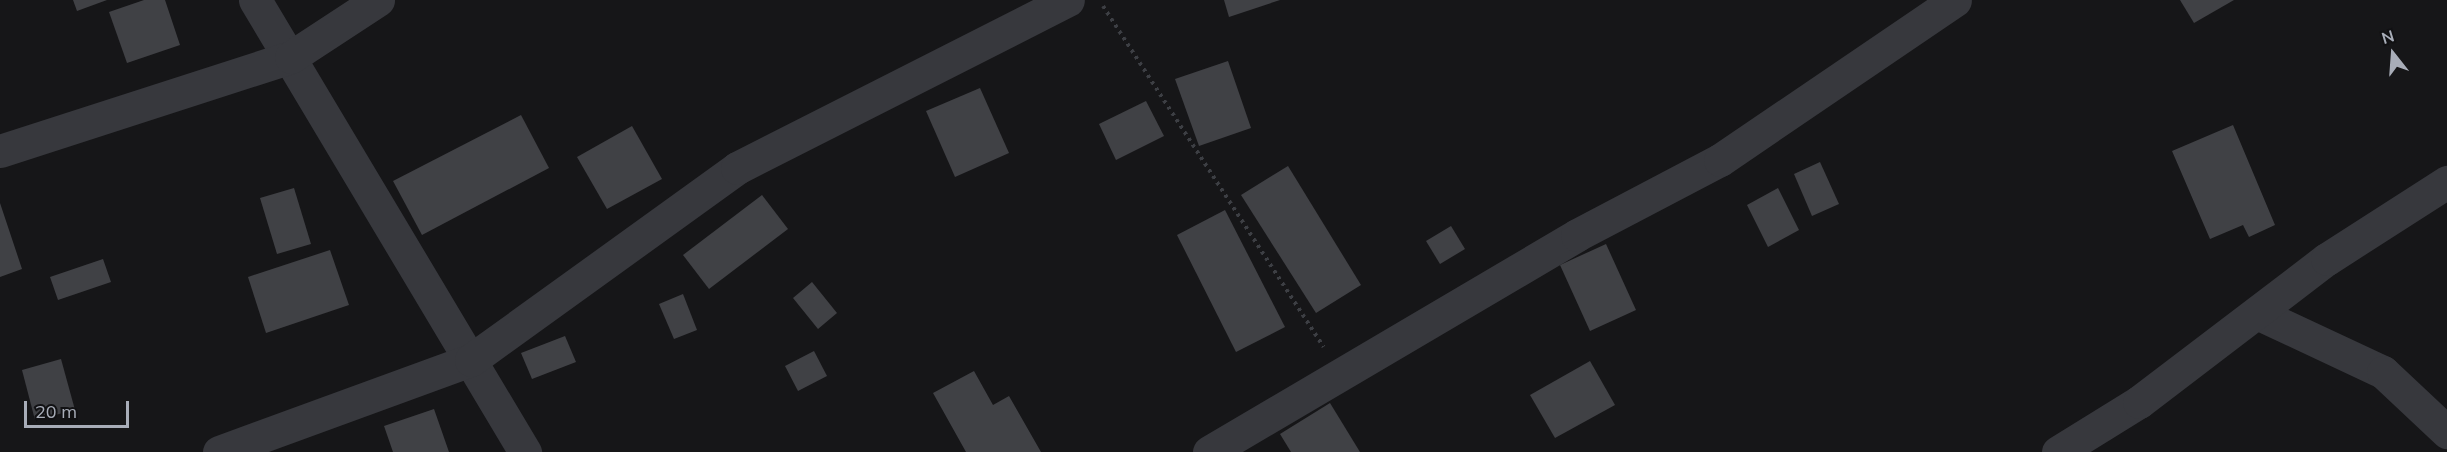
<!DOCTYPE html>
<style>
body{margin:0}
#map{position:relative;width:2447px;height:452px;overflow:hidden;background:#161618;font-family:Mulish,sans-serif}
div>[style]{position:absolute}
.building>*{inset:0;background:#404145}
.path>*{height:4px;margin-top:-2px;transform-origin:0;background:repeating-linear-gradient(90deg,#3d3f44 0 3px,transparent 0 7.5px)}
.minor>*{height:33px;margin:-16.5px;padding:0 16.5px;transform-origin:16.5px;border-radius:16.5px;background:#37383d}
span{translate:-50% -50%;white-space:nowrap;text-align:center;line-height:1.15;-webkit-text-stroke:4.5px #111113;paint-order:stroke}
.north{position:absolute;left:2363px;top:24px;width:60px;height:60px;-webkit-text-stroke:4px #111113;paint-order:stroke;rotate:343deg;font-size:16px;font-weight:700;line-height:24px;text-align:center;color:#a8adb8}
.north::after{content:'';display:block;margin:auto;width:21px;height:27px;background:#a8adb8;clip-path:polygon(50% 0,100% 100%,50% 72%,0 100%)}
.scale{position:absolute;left:24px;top:401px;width:105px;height:27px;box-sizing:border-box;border:3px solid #a8adb8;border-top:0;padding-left:8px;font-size:18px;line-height:21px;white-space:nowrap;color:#a8adb8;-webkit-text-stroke:4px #111113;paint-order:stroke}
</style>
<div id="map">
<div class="building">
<div style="clip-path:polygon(73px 0,107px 0,77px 11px)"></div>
<div style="clip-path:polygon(144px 0,165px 0,180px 45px,127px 63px,109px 12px)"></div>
<div style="clip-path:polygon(1224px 0,1280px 0,1229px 17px)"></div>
<div style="clip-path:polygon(2180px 0,2234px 0,2194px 23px)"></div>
<div style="clip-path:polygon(1228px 61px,1251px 128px,1199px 146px,1175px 79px)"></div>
<div style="clip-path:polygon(980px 88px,1009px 153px,955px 177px,926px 111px)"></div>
<div style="clip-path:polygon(1146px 101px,1164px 136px,1116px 160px,1099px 124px)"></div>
<div style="clip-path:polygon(521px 115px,549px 168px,422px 235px,393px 181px)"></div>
<div style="clip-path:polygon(2233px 125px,2275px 225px,2249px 237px,2243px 225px,2210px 239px,2172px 151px)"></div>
<div style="clip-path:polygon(632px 126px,662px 179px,607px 209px,577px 157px)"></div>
<div style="clip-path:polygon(1820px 162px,1839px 204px,1812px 216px,1794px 174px)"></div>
<div style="clip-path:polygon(1288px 166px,1361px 285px,1316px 313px,1241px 195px)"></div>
<div style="clip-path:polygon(294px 188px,311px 244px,277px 254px,260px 198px)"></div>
<div style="clip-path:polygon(1778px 188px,1799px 230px,1768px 247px,1747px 205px)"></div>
<div style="clip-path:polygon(762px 195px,788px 229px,709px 289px,683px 255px)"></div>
<div style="clip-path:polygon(0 203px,22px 269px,0 277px)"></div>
<div style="clip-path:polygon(1225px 210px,1285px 327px,1236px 352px,1177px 235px)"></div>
<div style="clip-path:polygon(1451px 226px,1465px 249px,1440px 264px,1426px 241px)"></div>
<div style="clip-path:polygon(1606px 244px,1636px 310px,1590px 331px,1560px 265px)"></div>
<div style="clip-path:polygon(330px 250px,349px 305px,266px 333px,248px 277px)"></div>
<div style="clip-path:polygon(103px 259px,111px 282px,58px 300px,50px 277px)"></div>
<div style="clip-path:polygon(812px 282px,837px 313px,818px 329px,793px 298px)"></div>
<div style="clip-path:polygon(683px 294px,697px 330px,674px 339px,659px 304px)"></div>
<div style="clip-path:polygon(565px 336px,576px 362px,532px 379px,521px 353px)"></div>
<div style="clip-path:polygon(814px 351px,827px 376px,798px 391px,785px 366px)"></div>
<div style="clip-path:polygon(61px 359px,75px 410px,35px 420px,22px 370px)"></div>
<div style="clip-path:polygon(1590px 361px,1615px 405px,1555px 438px,1530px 395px)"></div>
<div style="clip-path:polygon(974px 371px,993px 405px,1009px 396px,1041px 452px,966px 452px,933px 393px)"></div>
<div style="clip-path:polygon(1330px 403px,1360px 452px,1291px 452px,1280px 434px)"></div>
<div style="clip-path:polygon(434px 409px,449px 452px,393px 452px,384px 426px)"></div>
</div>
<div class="path">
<div style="left:1103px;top:6px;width:406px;rotate:57.1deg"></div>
</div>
<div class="minor">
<div style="left:255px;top:0;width:527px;rotate:59.15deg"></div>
<div style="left:0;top:151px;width:306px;rotate:-17.9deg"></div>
<div style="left:291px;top:57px;width:104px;rotate:-33.2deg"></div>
<div style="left:2257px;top:313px;width:139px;rotate:25.1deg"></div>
<div style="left:2383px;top:372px;width:88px;rotate:43.2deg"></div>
<div style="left:219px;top:452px;width:268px;rotate:-20.1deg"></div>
<div style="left:471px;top:360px;width:328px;rotate:-35.8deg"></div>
<div style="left:737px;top:168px;width:371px;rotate:-26.9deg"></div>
<div style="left:1209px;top:452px;width:427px;rotate:-30.5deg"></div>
<div style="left:1577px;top:235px;width:161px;rotate:-27.7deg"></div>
<div style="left:1720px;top:160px;width:284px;rotate:-34.2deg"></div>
<div style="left:2058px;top:452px;width:95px;rotate:-31.7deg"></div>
<div style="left:2139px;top:402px;width:236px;rotate:-37.3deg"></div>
<div style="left:2327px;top:259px;width:143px;rotate:-32.7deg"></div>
</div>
<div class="north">N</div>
<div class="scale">20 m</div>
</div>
